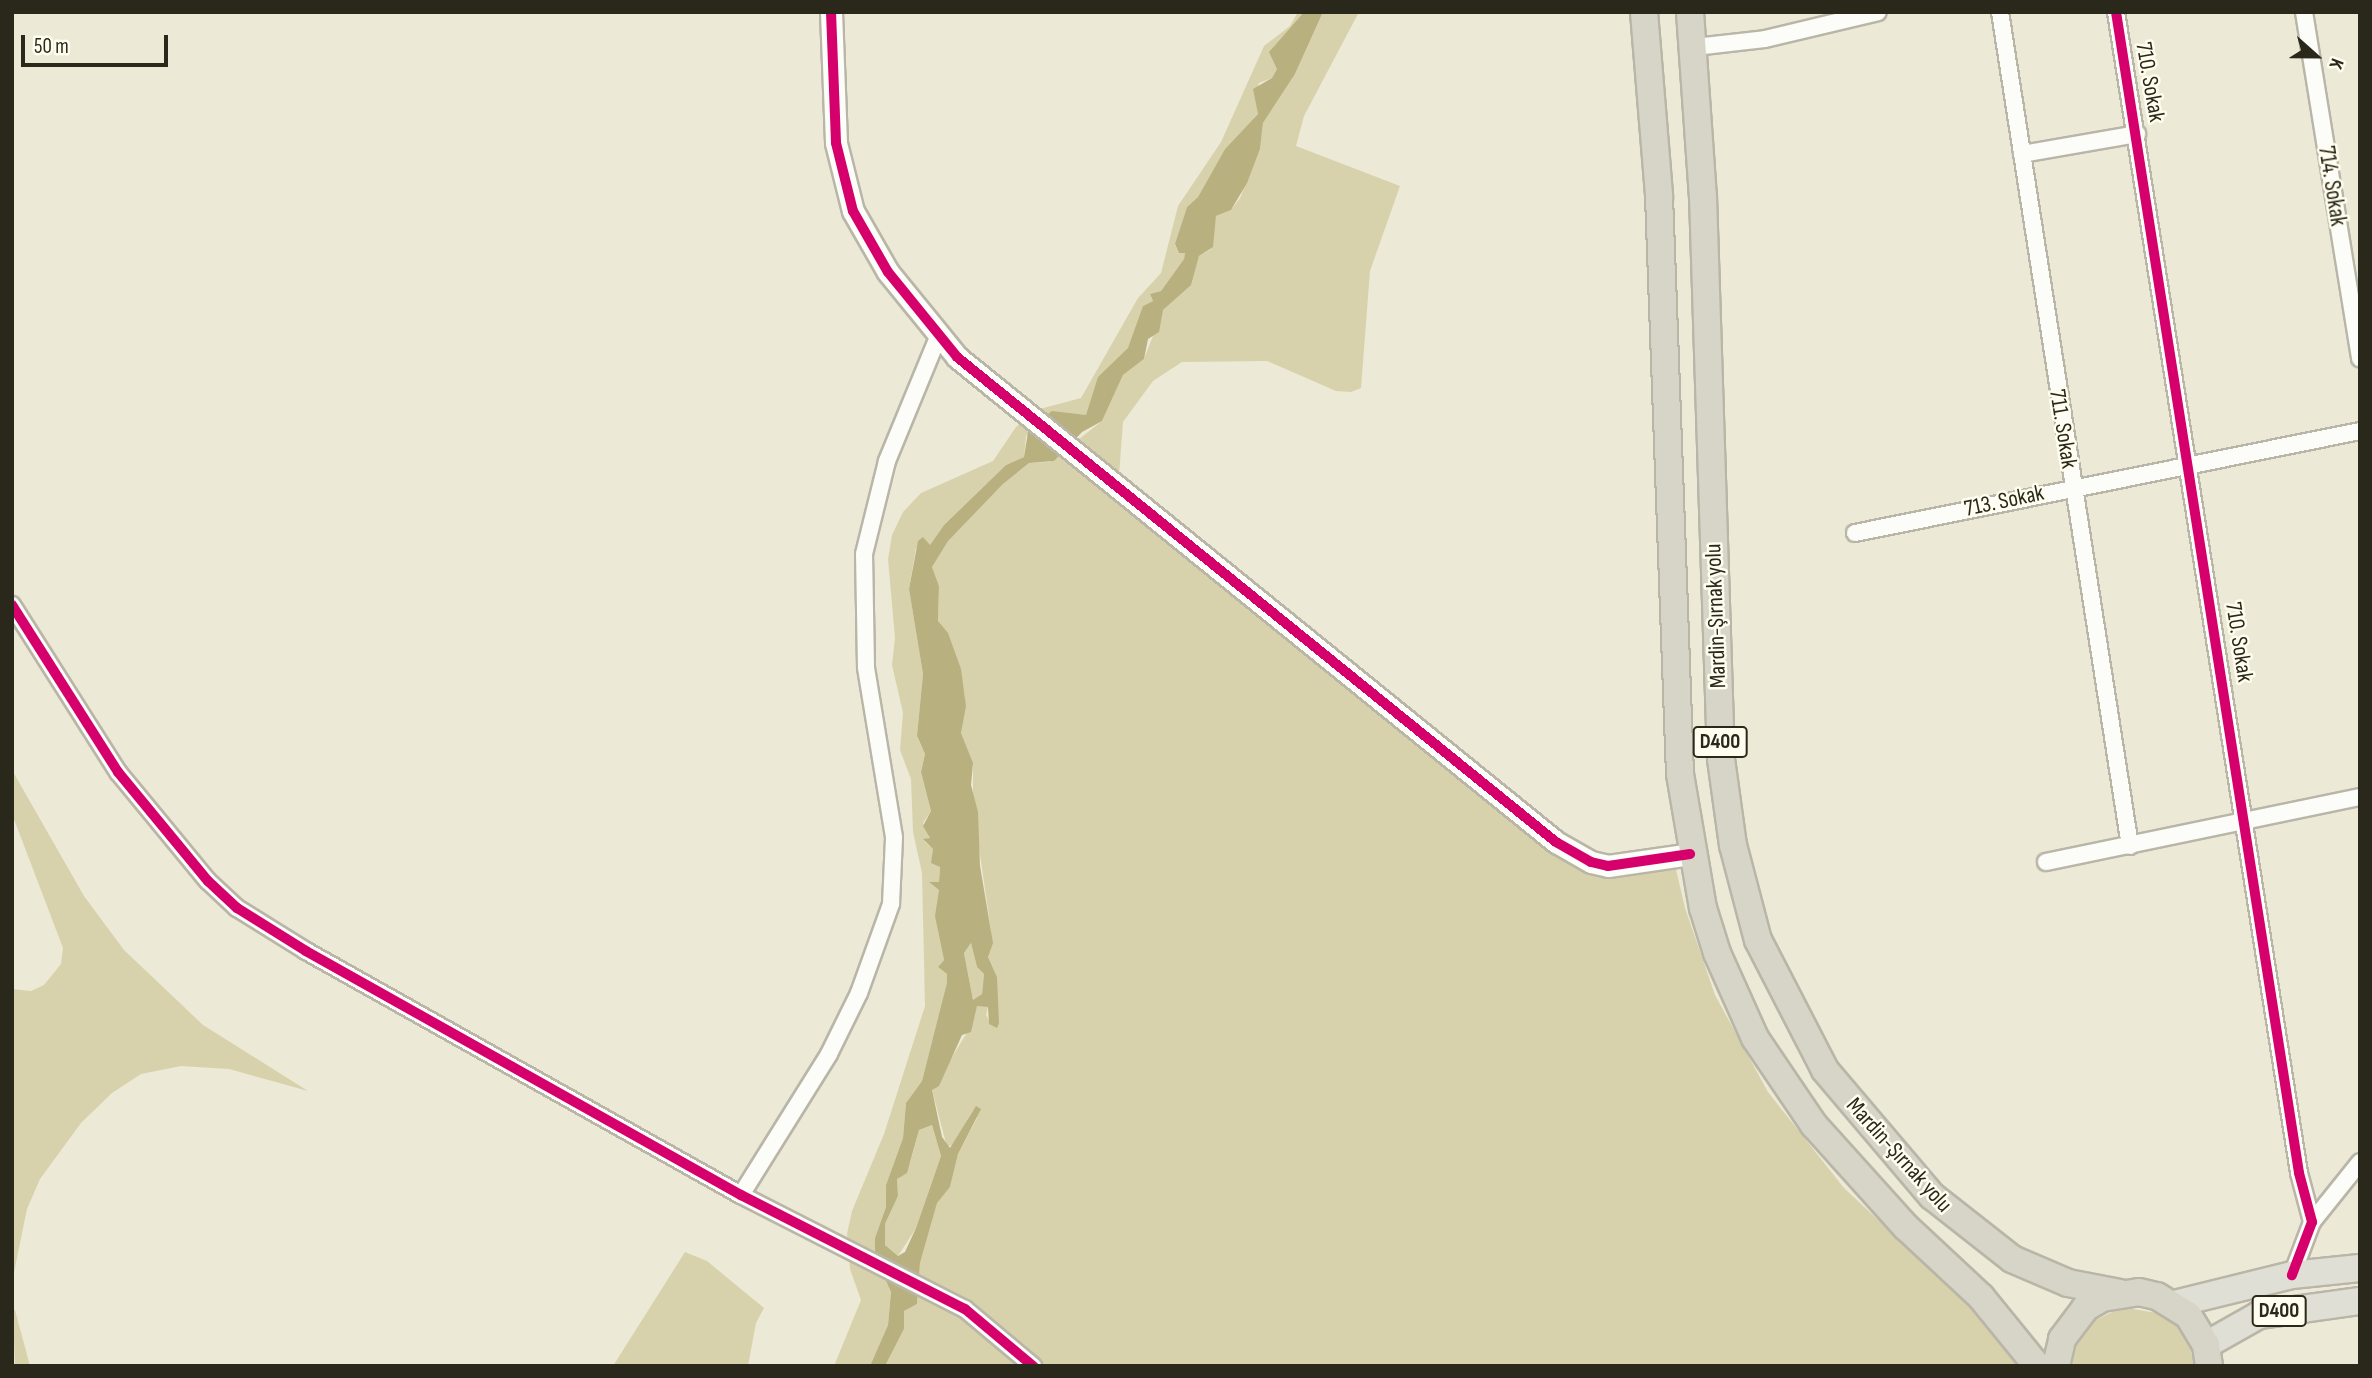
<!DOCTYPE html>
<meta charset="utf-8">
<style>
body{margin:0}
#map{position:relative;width:2372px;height:1378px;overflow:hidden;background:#ece9d6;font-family:"Sofia Sans Condensed",sans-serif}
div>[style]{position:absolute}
.green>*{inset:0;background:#d8d2ac}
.water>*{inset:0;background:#b8b07e}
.roads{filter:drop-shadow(2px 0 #b9b6a8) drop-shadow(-2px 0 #b9b6a8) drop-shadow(0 2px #b9b6a8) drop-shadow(0 -2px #b9b6a8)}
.minor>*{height:16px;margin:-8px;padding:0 8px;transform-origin:8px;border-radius:8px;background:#fcfcf9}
.tertiary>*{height:21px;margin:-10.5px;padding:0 10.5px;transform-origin:10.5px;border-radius:10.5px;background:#fcfcf9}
.primary>*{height:26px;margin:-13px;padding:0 13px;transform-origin:13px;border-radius:13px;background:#e0dfd5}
.trunk>*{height:26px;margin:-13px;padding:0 13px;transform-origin:13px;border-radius:13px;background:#d6d5c8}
.cycleway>*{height:10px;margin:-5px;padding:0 5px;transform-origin:5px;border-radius:5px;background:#d6006c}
span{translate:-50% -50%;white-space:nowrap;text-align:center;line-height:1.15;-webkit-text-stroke:5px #fffdee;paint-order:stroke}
.shield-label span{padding:2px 5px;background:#fffdee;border:2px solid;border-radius:5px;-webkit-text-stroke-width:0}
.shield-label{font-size:21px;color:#2a281a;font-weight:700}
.street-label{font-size:23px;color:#2a281a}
.frame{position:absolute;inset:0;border:14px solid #2a281a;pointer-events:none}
.north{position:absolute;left:2281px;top:21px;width:70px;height:70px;-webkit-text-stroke:5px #fffdee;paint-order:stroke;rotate:111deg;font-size:19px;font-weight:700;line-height:28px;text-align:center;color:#2a281a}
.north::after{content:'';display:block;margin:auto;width:24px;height:32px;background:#2a281a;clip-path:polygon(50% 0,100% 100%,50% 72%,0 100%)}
.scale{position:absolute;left:21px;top:35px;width:147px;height:32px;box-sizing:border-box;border:4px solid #2a281a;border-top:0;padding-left:9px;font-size:21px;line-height:24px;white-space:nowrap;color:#2a281a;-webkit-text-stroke:5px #fffdee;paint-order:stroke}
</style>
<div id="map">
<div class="green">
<div style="clip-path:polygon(1298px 12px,1304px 12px,1273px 47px,1277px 69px,1272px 78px,1259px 83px,1255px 95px,1258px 114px,1225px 149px,1198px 197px,1187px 207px,1175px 245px,1179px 253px,1185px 253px,1184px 259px,1161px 291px,1150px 294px,1153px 301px,1143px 306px,1130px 346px,1098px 384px,1086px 415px,1056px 413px,1026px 436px,1024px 457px,1006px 465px,944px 525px,930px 545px,916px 548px,909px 589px,923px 674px,917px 737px,925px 754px,921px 772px,931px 811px,923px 823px,930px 838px,924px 841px,933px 849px,932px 860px,940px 866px,939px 882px,929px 882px,939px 890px,938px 930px,944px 960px,938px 967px,947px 974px,948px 983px,922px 1081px,906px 1103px,903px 1138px,886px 1185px,886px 1207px,875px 1238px,875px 1255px,891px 1292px,888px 1325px,870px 1366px,834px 1366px,861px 1300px,850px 1269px,847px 1234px,852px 1211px,884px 1134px,925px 1006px,922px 873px,913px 832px,911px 779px,900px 750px,903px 713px,892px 665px,895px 638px,888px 559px,892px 535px,903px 512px,921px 493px,993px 461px,1016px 427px,1036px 410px,1081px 398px,1138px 298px,1161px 273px,1178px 206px,1221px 142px,1264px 46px,1290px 26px)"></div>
<div style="clip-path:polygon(1323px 12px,1359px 12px,1304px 116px,1296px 146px,1400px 186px,1370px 271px,1361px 388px,1351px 392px,1336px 391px,1267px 361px,1182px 362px,1153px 381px,1123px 422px,1118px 489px,1591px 862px,1673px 857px,1685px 908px,1715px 995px,1768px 1092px,1844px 1188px,1966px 1302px,2017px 1366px,885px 1366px,904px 1329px,904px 1311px,917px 1304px,920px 1263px,937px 1202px,950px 1187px,958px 1154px,977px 1118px,973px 1110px,954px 1144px,947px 1147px,932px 1090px,971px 1026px,977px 1005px,988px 1007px,986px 1015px,992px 1026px,996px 1019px,997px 977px,988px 957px,991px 930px,973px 807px,973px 766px,961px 733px,965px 698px,961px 674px,938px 621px,939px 586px,932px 567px,948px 540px,1003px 484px,1029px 463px,1050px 462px,1102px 421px,1123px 375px,1144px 359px,1163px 310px,1189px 286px,1199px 256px,1211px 249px,1216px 216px,1231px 210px,1240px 198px,1260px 149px,1263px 123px,1295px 74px)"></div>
<div style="clip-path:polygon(12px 770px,84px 896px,124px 950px,203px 1025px,308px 1091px,229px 1069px,181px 1066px,141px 1074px,112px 1093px,81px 1123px,40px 1179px,27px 1209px,12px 1282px,12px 989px,31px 991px,44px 985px,61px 964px,63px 948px,12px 814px)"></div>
<div style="clip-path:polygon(971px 943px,977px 967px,984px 974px,982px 994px,973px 1000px,964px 953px)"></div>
<div style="clip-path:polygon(932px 1125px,941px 1156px,916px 1228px,898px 1256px,885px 1245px,885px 1224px,898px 1196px,897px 1179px,910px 1163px,919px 1130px)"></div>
<div style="clip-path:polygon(685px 1252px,707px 1261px,764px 1308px,756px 1323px,748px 1366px,613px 1366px)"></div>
<div style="clip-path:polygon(2122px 1307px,2162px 1314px,2178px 1326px,2189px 1343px,2195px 1366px,2067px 1366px,2074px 1341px,2086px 1325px)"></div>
<div style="clip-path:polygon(13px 1310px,15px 1310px,30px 1366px,15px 1366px)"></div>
</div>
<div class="water">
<div style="clip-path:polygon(evenodd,1304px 12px,1323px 12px,1295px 74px,1263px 123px,1260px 149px,1247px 183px,1231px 210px,1216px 216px,1213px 247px,1199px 256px,1191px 285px,1163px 310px,1159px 332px,1148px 339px,1144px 359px,1123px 375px,1102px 421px,1082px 432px,1054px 461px,1029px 463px,1003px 484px,948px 541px,932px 567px,939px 586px,938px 621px,948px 633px,961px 669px,966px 706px,961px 733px,973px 763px,971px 785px,978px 812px,980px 866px,993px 943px,988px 957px,997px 977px,999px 1023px,997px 1028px,989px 1024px,988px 1007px,977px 1006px,971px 1032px,962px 1035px,939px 1086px,932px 1090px,942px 1137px,950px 1148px,976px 1106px,981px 1109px,958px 1154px,950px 1187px,937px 1203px,920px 1263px,917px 1304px,904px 1311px,904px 1329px,885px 1366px,870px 1366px,888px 1325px,891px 1292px,875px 1256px,875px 1238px,886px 1207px,886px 1185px,903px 1138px,906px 1103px,922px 1081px,947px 983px,947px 974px,938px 967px,944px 960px,935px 916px,939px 890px,929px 882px,939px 882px,940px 867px,931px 863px,933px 849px,923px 839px,930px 838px,923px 826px,931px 811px,921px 772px,925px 754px,917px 736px,923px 674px,909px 589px,918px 541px,923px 537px,930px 545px,944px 525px,1006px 465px,1024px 457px,1028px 432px,1044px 417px,1052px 411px,1086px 415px,1098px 377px,1128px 348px,1143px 306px,1153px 301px,1150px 294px,1161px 291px,1184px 259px,1185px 253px,1179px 253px,1175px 244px,1187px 207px,1198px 197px,1225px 149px,1258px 114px,1253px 89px,1272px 78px,1277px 69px,1269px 52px,1304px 12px,971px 943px,977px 967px,984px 974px,982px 994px,973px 1000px,964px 953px,971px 943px,1304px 12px,932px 1125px,941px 1156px,916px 1228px,905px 1252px,898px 1256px,885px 1245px,885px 1224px,898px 1196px,897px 1179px,907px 1173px,919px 1130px,932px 1125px)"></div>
</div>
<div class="roads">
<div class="minor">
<div style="left:2000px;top:12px;width:844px;rotate:81.14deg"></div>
<div style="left:2116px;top:12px;width:1175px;rotate:81.04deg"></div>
<div style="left:2299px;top:1173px;width:51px;rotate:75.1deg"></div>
<div style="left:2312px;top:1222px;width:57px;rotate:110.7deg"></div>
<div style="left:2304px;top:12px;width:351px;rotate:80.8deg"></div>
<div style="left:1695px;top:47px;width:70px;rotate:-6.5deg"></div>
<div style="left:1765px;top:39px;width:116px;rotate:-13.4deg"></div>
<div style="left:2022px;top:154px;width:117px;rotate:-9.9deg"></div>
<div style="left:1855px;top:533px;width:515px;rotate:-11.42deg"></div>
<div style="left:12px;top:605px;width:198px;rotate:57.6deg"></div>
<div style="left:118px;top:772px;width:141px;rotate:50.5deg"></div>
<div style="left:208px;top:881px;width:40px;rotate:43deg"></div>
<div style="left:237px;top:908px;width:81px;rotate:31.9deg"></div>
<div style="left:306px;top:951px;width:499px;rotate:29.3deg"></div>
<div style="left:741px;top:1195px;width:251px;rotate:27deg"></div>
<div style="left:965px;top:1309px;width:89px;rotate:40deg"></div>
<div style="left:2046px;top:862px;width:321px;rotate:-11.7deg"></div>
<div style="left:741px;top:1195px;width:166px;rotate:-58deg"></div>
<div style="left:829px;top:1054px;width:68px;rotate:-63.8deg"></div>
<div style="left:859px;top:993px;width:95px;rotate:-70.2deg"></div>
<div style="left:891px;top:904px;width:67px;rotate:-87.4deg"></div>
<div style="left:894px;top:837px;width:172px;rotate:-99.4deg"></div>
<div style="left:866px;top:667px;width:113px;rotate:-91deg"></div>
<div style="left:864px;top:554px;width:96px;rotate:-76.1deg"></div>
<div style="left:887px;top:461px;width:134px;rotate:-67.6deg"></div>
<div style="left:2312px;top:1222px;width:77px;rotate:-51.3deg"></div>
</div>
<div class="tertiary">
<div style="left:831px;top:12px;width:131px;rotate:87.8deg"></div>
<div style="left:836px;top:143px;width:70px;rotate:76deg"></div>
<div style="left:853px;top:211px;width:70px;rotate:60.2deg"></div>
<div style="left:888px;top:272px;width:109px;rotate:50.9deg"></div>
<div style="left:957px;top:357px;width:771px;rotate:39deg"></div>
<div style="left:1556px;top:842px;width:40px;rotate:29.7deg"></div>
<div style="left:1591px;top:862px;width:17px;rotate:13deg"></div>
<div style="left:1608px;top:866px;width:83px;rotate:-8.3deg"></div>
</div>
<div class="primary">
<div style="left:2174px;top:1304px;width:122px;rotate:-13.8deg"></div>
<div style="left:2292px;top:1275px;width:68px;rotate:-5.9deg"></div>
<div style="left:2206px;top:1345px;width:61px;rotate:-29.5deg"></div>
<div style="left:2259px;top:1315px;width:102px;rotate:-7.9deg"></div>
</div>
<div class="trunk">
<div style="left:1644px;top:12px;width:185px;rotate:85.3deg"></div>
<div style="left:1659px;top:196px;width:578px;rotate:87.92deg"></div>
<div style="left:1680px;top:774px;width:136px;rotate:80.3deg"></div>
<div style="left:1703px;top:908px;width:47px;rotate:72.7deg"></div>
<div style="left:1717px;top:953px;width:93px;rotate:65.9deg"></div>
<div style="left:1755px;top:1038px;width:105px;rotate:55.9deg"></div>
<div style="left:1814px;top:1125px;width:137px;rotate:48deg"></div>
<div style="left:1906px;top:1227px;width:103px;rotate:43deg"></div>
<div style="left:1981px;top:1297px;width:89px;rotate:50.9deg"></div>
<div style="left:1690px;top:12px;width:184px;rotate:86deg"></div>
<div style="left:1703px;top:196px;width:563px;rotate:88.17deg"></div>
<div style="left:1721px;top:759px;width:87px;rotate:82.1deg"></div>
<div style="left:1733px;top:845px;width:98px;rotate:75.3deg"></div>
<div style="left:1758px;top:940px;width:146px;rotate:62.7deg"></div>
<div style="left:1825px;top:1070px;width:165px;rotate:49.7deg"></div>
<div style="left:1932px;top:1196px;width:102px;rotate:38.2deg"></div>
<div style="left:2012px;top:1259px;width:61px;rotate:23.2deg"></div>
<div style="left:2068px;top:1283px;width:53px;rotate:10.9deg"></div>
<div style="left:2056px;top:1366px;width:28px;rotate:-77deg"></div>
<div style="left:2062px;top:1339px;width:39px;rotate:-53deg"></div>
<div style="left:2085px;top:1308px;width:20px;rotate:-30deg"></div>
<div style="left:2102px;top:1298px;width:37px;rotate:-9deg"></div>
<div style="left:2139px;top:1292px;width:18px;rotate:13deg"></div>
<div style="left:2157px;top:1296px;width:36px;rotate:32deg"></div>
<div style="left:2188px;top:1315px;width:35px;rotate:59deg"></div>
<div style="left:2206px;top:1345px;width:21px;rotate:82deg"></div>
</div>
</div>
<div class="cycleway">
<div style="left:831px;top:12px;width:131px;rotate:87.8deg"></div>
<div style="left:836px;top:143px;width:70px;rotate:76deg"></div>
<div style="left:853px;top:211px;width:70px;rotate:60.2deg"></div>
<div style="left:888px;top:272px;width:109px;rotate:50.9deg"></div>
<div style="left:957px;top:357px;width:771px;rotate:39deg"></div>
<div style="left:1556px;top:842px;width:40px;rotate:29.7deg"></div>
<div style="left:1591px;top:862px;width:17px;rotate:13deg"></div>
<div style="left:1608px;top:866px;width:83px;rotate:-8.3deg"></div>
<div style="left:2116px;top:12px;width:1175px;rotate:81.04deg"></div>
<div style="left:2299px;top:1173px;width:51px;rotate:75.1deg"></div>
<div style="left:2312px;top:1222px;width:57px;rotate:110.7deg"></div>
<div style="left:12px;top:605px;width:198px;rotate:57.6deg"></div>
<div style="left:118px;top:772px;width:141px;rotate:50.5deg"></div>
<div style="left:208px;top:881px;width:40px;rotate:43deg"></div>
<div style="left:237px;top:908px;width:81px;rotate:31.9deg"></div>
<div style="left:306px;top:951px;width:499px;rotate:29.3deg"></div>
<div style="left:741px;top:1195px;width:251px;rotate:27deg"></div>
<div style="left:965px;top:1309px;width:89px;rotate:40deg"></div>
</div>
<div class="shield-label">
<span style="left:1720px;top:742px">D400</span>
<span style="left:2279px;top:1311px">D400</span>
</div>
<div class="street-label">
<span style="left:2150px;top:82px;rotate:80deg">710. Sokak</span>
<span style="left:2332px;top:186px;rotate:81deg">714. Sokak</span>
<span style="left:2063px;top:429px;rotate:81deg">711. Sokak</span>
<span style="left:2004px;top:501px;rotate:-12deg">713. Sokak</span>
<span style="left:1716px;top:616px;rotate:-92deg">Mardin-Şırnak yolu</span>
<span style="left:2239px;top:642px;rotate:81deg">710. Sokak</span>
<span style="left:1899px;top:1155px;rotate:48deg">Mardin-Şırnak yolu</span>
</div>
<div class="frame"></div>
<div class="north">K</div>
<div class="scale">50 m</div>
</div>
